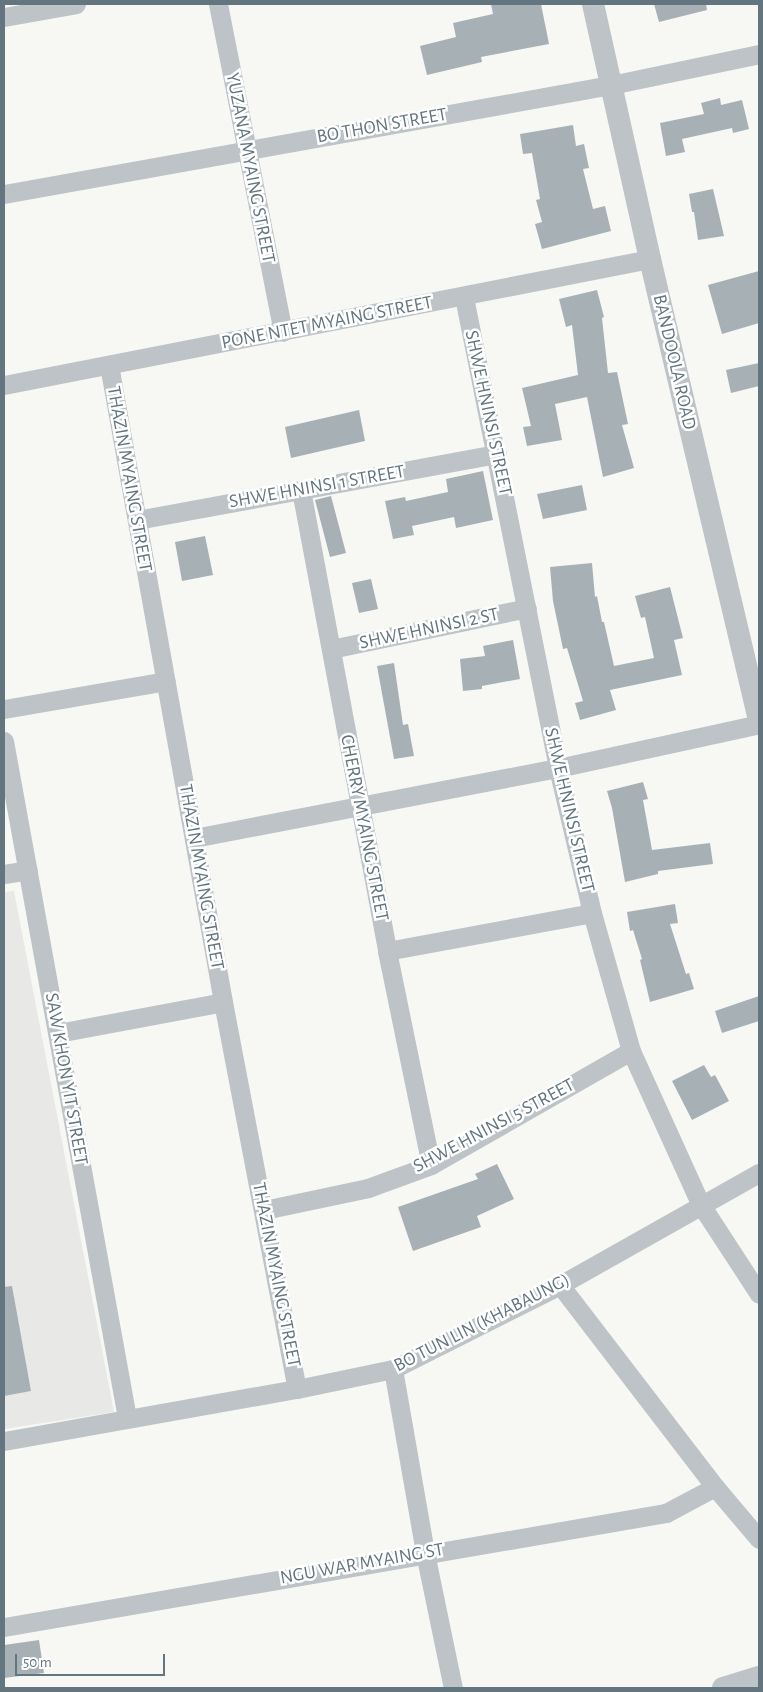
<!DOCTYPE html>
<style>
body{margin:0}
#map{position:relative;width:763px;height:1692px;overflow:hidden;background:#f7f7f4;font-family:"Alegreya Sans",sans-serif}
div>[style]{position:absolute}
.built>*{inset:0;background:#e8e8e7}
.building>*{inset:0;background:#a7b1b5}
.minor>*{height:19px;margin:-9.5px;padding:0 9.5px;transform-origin:9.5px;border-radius:9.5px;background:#bdc3c6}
.tertiary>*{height:22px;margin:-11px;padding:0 11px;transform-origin:11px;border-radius:11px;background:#bdc3c6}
span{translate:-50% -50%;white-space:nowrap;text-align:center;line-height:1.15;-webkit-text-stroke:5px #fff;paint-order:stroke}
.street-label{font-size:19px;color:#63757e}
.frame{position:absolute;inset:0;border:5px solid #63757e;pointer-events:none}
.scale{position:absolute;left:15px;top:1654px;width:150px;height:22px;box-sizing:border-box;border:2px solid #63757e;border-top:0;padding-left:6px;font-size:15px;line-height:18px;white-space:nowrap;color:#63757e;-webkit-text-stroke:4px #fff;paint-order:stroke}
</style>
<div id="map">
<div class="built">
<div style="clip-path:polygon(14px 891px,114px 1412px,4px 1429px,4px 892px)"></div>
</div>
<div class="building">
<div style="clip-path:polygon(491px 4px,541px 4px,549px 44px,481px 57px,482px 62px,427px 75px,420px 46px,456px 37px,453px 23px,493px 14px)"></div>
<div style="clip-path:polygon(654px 4px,706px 4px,707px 10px,659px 22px)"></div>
<div style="clip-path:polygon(720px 98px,721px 105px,742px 100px,749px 129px,733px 133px,732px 128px,682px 139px,685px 152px,666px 156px,660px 123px,704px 114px,701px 103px)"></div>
<div style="clip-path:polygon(573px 125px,576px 146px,584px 144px,589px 168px,583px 169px,593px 209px,605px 206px,611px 231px,542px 249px,535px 224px,542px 222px,536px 200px,540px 199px,532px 153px,523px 154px,520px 134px)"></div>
<div style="clip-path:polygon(713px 189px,724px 236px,698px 240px,694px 212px,692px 212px,689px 194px)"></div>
<div style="clip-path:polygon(759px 271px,759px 323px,722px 334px,708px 285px)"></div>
<div style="clip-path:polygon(597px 290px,604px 317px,602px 318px,608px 373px,617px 372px,628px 424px,622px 425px,634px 468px,603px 477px,587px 397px,555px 404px,562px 440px,527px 446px,523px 427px,531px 426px,522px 388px,578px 375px,572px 325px,566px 327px,559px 299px)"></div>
<div style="clip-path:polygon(759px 363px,759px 386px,731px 393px,726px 370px)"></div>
<div style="clip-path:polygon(359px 410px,365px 441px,291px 458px,285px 427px)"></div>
<div style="clip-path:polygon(483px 471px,493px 520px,456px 528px,454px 517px,412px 526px,414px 535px,393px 539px,385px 501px,405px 497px,406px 501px,448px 492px,446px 479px)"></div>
<div style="clip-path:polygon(582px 485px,587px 510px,543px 519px,537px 494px)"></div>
<div style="clip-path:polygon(331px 496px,346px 553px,330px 557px,315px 500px)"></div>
<div style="clip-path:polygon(205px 536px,213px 575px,182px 581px,175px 542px)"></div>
<div style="clip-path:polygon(592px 563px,595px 597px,597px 596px,602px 622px,604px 622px,614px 666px,654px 658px,645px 617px,641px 618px,635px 596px,670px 587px,683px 638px,674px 640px,682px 675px,610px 690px,616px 710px,580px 720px,575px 703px,583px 701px,567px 648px,563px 649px,553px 601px,550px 567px)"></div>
<div style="clip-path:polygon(371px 579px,378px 609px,359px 613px,352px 583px)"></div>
<div style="clip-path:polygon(513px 640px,520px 679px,482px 686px,482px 689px,463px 691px,460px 659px,485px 656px,483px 646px)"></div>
<div style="clip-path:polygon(394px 663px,403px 725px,408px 724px,414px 756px,394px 759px,377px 666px)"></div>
<div style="clip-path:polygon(643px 782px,648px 799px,643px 800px,652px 850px,710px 843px,713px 864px,658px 871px,658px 874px,625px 882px,612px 808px,607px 791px)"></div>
<div style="clip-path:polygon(675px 904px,678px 923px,670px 924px,686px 974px,689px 973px,694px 989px,650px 1002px,640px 960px,642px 959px,633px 930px,630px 931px,627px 912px)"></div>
<div style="clip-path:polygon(759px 996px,759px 1021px,722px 1033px,715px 1011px)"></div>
<div style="clip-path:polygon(704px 1065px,711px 1077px,715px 1075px,729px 1101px,692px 1120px,672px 1081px)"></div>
<div style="clip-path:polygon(497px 1164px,514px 1199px,477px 1216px,481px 1227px,413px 1251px,398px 1207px,478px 1179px,475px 1174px)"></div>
<div style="clip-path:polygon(12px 1286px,31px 1391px,4px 1396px,4px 1287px)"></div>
<div style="clip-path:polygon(39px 1640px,44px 1673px,4px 1678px,4px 1645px)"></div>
</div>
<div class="minor">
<div style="left:218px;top:4px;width:334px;rotate:78.8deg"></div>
<div style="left:4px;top:17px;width:73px;rotate:-10.2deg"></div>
<div style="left:4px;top:194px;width:617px;rotate:-10.18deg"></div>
<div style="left:611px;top:85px;width:151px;rotate:-11.8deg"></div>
<div style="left:464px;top:297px;width:480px;rotate:78.7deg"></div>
<div style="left:558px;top:768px;width:149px;rotate:76.8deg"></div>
<div style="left:592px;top:913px;width:143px;rotate:74.2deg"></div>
<div style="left:631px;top:1051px;width:169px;rotate:65.6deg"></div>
<div style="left:701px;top:1205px;width:106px;rotate:56.9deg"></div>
<div style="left:109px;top:365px;width:647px;rotate:79.85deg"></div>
<div style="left:223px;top:1002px;width:394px;rotate:79.2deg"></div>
<div style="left:4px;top:385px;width:658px;rotate:-11.04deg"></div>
<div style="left:301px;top:490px;width:469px;rotate:79.4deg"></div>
<div style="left:387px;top:951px;width:218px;rotate:78.4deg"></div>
<div style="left:137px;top:520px;width:366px;rotate:-10.4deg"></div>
<div style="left:331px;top:649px;width:200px;rotate:-11.8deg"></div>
<div style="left:4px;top:709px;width:164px;rotate:-9.8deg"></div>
<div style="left:4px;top:741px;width:688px;rotate:79.7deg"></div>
<div style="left:194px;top:838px;width:371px;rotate:-10.9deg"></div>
<div style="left:558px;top:768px;width:206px;rotate:-12.3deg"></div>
<div style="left:4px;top:874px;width:24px;rotate:-9deg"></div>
<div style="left:387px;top:951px;width:208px;rotate:-10.5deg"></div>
<div style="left:58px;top:1033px;width:168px;rotate:-10.6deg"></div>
<div style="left:264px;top:1210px;width:106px;rotate:-11.9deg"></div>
<div style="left:368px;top:1188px;width:67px;rotate:-20.1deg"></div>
<div style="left:431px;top:1165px;width:230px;rotate:-29.7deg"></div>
<div style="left:560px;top:1285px;width:255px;rotate:52.5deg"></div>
<div style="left:715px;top:1487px;width:68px;rotate:49.8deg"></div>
<div style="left:393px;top:1369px;width:187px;rotate:80.1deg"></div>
<div style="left:425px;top:1553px;width:138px;rotate:78.3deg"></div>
<div style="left:4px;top:1441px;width:298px;rotate:-10.1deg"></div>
<div style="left:297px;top:1389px;width:98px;rotate:-11.8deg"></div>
<div style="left:393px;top:1369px;width:187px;rotate:-26.7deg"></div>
<div style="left:560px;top:1285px;width:228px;rotate:-29.4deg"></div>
<div style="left:4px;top:1627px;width:672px;rotate:-9.77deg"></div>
<div style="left:666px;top:1513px;width:55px;rotate:-28deg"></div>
</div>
<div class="tertiary">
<div style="left:593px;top:4px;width:261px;rotate:77.4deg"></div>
<div style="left:650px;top:259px;width:474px;rotate:76.7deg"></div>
<div style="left:723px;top:1688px;width:38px;rotate:-17deg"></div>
</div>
<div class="street-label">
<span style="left:382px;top:126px;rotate:-10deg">BO THON STREET</span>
<span style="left:250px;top:168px;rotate:79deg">YUZANA MYAING STREET</span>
<span style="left:327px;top:323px;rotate:-11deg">PONE NTET MYAING STREET</span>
<span style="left:674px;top:362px;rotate:77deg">BANDOOLA ROAD</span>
<span style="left:488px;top:413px;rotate:78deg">SHWE HNINSI STREET</span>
<span style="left:129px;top:479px;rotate:80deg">THAZIN MYAING STREET</span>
<span style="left:317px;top:487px;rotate:-10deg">SHWE HNINSI 1 STREET</span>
<span style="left:429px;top:629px;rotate:-12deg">SHWE HNINSI 2 ST</span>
<span style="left:569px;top:810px;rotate:77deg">SHWE HNINSI STREET</span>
<span style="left:364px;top:828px;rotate:79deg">CHERRY MYAING STREET</span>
<span style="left:201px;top:877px;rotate:80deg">THAZIN MYAING STREET</span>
<span style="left:66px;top:1079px;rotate:80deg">SAW KHON YIT STREET</span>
<span style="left:494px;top:1126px;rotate:-28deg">SHWE HNINSI 5 STREET</span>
<span style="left:276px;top:1275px;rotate:79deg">THAZIN MYAING STREET</span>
<span style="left:482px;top:1323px;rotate:-27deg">BO TUN LIN (KHABAUNG)</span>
<span style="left:362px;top:1564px;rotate:-10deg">NGU WAR MYAING ST</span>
</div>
<div class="frame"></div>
<div class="scale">50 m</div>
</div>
